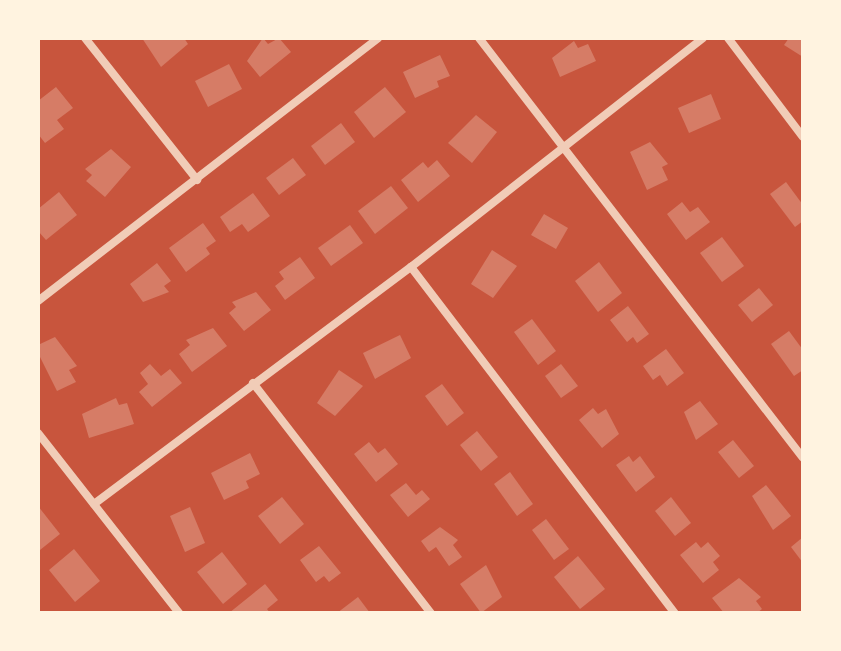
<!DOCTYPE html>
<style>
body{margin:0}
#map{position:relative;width:841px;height:651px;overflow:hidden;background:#c8553d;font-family:"Sofia Sans Condensed",sans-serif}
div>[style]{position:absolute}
.building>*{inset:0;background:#d67c66}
.minor>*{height:8px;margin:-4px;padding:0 4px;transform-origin:4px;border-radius:4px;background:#f1ccb7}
span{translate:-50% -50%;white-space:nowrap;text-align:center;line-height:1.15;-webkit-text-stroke:8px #fff3e0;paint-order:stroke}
.frame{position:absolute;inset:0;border:40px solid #fff3e0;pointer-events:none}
</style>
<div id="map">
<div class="building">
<div style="clip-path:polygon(142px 38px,184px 38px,188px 44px,161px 67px)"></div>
<div style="clip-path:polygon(263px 38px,268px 44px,279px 38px,291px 52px,260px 77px,247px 61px)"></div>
<div style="clip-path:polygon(789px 38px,803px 38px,803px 57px,784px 45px)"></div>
<div style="clip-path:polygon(574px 41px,578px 48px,588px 44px,596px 61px,560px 77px,552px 58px)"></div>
<div style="clip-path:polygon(440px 55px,450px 76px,437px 81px,439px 87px,415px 98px,403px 72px)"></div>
<div style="clip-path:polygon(229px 64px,242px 89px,208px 107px,195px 81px)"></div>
<div style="clip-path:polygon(56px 87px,73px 108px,57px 120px,64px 129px,45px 143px,38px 134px,38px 101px)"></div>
<div style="clip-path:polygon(385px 87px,406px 112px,374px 138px,354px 112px)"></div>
<div style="clip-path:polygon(711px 94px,721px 119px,689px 133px,678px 108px)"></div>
<div style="clip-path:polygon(476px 115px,497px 132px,472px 163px,448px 143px)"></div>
<div style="clip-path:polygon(341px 123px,355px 142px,325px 165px,311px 146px)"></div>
<div style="clip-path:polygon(650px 142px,668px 164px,662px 167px,668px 180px,647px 190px,630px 152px)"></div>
<div style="clip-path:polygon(111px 149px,131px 167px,105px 197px,86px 181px,92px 175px,85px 169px)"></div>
<div style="clip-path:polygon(293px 158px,306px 175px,279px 195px,266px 178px)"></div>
<div style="clip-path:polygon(437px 160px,450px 176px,418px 202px,401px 180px,423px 162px,428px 168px)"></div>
<div style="clip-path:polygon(786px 182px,803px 205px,803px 221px,795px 227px,770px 194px)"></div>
<div style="clip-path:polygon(391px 186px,408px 208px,375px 234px,358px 211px)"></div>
<div style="clip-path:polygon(59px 192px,77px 215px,46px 240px,38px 231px,38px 209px)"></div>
<div style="clip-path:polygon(253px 193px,270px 216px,248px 232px,242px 224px,230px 232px,220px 217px)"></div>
<div style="clip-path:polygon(682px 202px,690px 212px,698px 207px,710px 222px,686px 240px,667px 214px)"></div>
<div style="clip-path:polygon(544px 214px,568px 228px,556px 249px,531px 235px)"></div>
<div style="clip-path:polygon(203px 223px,216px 241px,206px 248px,210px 254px,186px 272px,169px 248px)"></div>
<div style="clip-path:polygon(350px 225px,363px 243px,331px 266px,318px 248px)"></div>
<div style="clip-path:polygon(722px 237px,744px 266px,722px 282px,700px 253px)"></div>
<div style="clip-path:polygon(492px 250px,517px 266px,493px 298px,471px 284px)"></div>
<div style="clip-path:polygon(300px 257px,315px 278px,285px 300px,275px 286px,284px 279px,279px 272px)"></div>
<div style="clip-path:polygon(599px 262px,622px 293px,598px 312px,575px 281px)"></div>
<div style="clip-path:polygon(157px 263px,171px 281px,164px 286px,169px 292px,143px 302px,130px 284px)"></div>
<div style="clip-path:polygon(759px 288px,773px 305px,752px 322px,738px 305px)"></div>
<div style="clip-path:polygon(256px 292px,271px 310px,244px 331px,229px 313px,236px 307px,232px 302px)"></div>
<div style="clip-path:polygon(628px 306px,649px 334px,637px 343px,633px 337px,627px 342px,610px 320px)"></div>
<div style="clip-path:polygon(532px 319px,556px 351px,538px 365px,514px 332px)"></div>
<div style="clip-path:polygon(213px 328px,227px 346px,192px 372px,179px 354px,190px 345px,186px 340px)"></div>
<div style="clip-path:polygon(789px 331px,803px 350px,803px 370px,794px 376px,771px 344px)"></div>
<div style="clip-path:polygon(400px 335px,411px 358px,375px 379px,363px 353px)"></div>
<div style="clip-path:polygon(55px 337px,77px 366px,69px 370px,76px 382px,57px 391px,38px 353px,38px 345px)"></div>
<div style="clip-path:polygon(666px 349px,684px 373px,667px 386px,660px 375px,653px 380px,643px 366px)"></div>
<div style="clip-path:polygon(150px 364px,161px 376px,170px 369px,182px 383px,152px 407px,139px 392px,148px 384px,140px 373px)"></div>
<div style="clip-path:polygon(561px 364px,578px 386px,561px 398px,545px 376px)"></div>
<div style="clip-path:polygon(339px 370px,363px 386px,335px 416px,317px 403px)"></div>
<div style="clip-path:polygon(442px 384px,464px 413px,447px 426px,425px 396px)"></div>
<div style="clip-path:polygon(116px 398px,119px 405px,127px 403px,134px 424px,89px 438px,82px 414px)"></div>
<div style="clip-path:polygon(700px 401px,718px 424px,696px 440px,684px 412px)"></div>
<div style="clip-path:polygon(593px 408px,598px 414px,606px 409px,619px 434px,602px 448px,579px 420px)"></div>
<div style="clip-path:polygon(477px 431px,498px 457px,481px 471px,460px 445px)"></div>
<div style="clip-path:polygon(733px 440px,754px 466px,739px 478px,718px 452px)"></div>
<div style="clip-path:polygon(369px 442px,378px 453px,385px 448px,398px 464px,376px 482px,354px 454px)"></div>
<div style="clip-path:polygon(250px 453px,260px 474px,246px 481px,249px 488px,224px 500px,211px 473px)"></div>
<div style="clip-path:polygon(629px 456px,633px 462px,640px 456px,655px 477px,636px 492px,616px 465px)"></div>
<div style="clip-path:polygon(510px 472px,533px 504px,517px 516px,494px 484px)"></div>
<div style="clip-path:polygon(406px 483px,416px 495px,422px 490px,430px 499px,408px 517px,390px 495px)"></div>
<div style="clip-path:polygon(766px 485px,791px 516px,773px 530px,752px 496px)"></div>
<div style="clip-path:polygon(282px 497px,304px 524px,280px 544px,258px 516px)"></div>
<div style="clip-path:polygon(671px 497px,691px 523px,675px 536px,655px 511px)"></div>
<div style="clip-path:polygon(38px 506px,60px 534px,40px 550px,38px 547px)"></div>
<div style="clip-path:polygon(190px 507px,205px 543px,185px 552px,170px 516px)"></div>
<div style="clip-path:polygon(546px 519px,569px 549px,554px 560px,532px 530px)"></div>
<div style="clip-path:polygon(440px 527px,458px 540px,453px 545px,462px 557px,449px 566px,436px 547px,429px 552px,421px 541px)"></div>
<div style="clip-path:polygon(803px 537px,803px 563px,791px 547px)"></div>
<div style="clip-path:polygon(696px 542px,701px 548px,708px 542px,720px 556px,713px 562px,719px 570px,703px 583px,680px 555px)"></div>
<div style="clip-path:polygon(319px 546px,341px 573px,329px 582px,324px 576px,316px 582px,300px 560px)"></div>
<div style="clip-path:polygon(74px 549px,100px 581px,75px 602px,49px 570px)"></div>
<div style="clip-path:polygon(222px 552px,247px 584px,223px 604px,197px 572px)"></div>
<div style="clip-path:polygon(578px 556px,605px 589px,580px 609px,554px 577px)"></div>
<div style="clip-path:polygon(486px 565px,502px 597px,481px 613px,460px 584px)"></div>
<div style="clip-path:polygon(739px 578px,761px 597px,756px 601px,762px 609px,757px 613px,724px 613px,712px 598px)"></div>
<div style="clip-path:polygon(265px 584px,278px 600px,267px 609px,270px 613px,229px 613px)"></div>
<div style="clip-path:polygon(358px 597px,370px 613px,337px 613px)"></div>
</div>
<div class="minor">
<div style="left:85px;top:38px;width:181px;rotate:51.7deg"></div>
<div style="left:479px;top:38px;width:530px;rotate:52.35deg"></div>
<div style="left:728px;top:38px;width:124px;rotate:52.9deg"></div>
<div style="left:411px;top:267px;width:435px;rotate:52.7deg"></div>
<div style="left:38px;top:301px;width:430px;rotate:-37.7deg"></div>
<div style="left:253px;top:383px;width:291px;rotate:52.3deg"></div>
<div style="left:38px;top:433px;width:229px;rotate:51.9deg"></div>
<div style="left:94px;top:504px;width:396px;rotate:-36.8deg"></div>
<div style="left:411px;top:267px;width:371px;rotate:-38.1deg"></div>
</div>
<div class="frame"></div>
</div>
